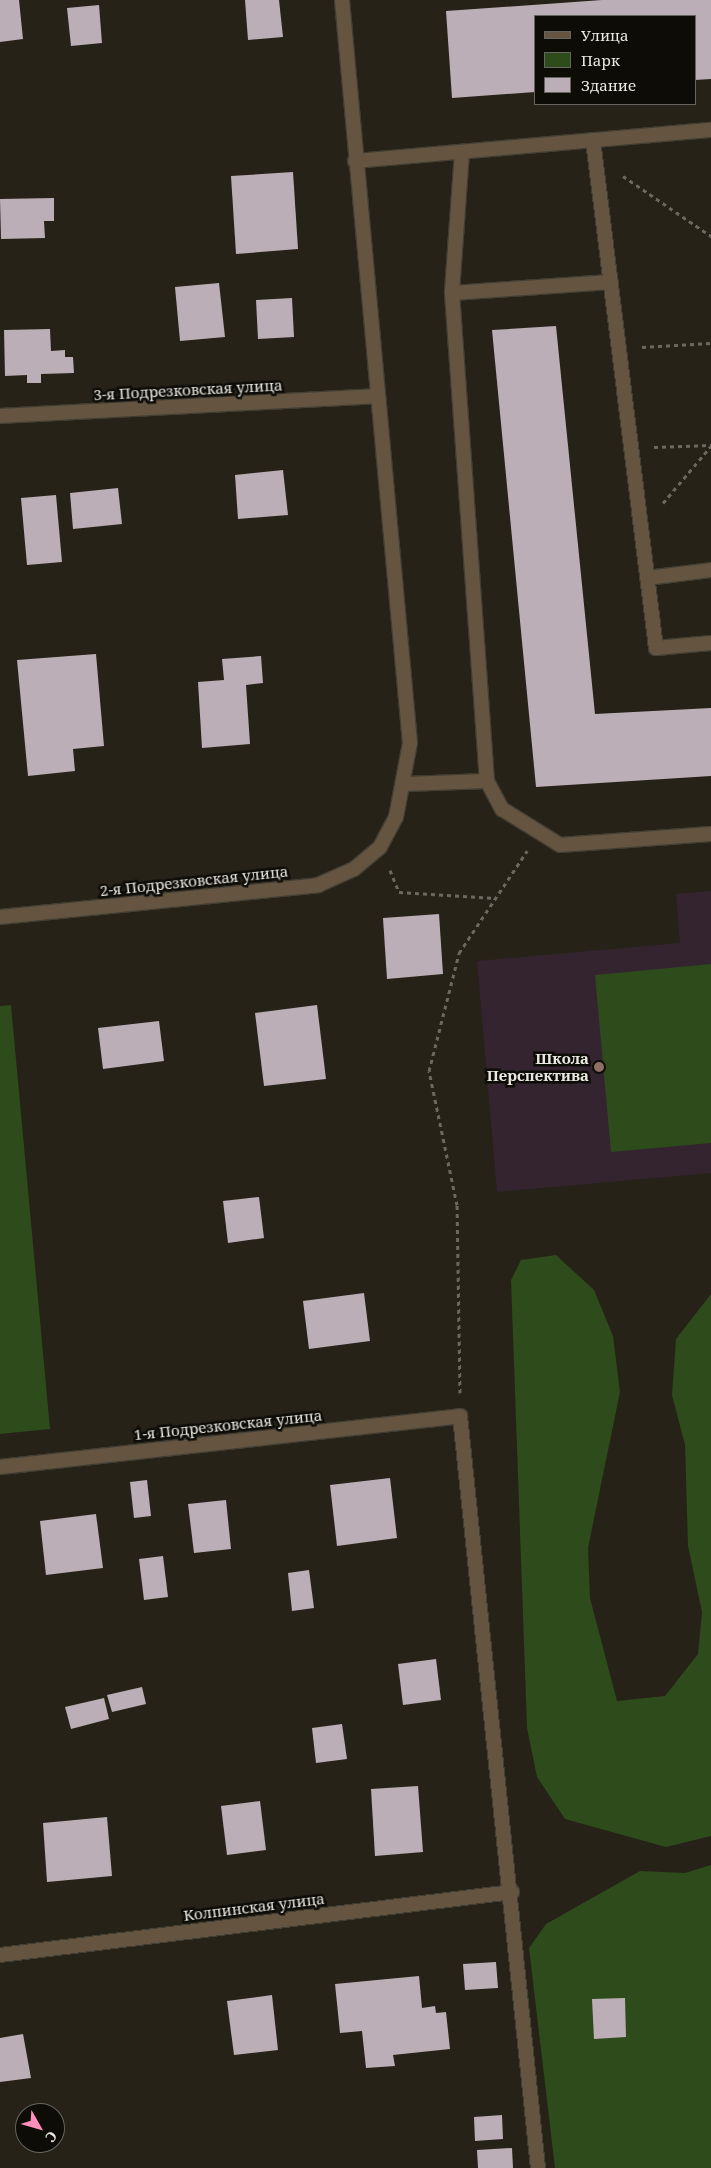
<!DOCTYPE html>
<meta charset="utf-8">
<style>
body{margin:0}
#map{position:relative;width:711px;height:2168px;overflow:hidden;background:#262218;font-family:"Noto Serif",serif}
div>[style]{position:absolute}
.education>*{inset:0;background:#332430}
.green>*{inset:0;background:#2d4b1b}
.building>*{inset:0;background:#bcaeb6}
.path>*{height:3px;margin-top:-1.5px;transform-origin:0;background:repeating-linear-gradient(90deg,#6c685f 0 4px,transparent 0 8px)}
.roads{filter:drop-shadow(1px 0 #413e34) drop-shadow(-1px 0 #413e34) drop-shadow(0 1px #413e34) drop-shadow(0 -1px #413e34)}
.service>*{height:14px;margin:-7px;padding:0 7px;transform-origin:7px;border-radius:7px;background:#655540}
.minor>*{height:14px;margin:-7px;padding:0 7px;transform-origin:7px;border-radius:7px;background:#655540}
.tertiary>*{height:14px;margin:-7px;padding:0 7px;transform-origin:7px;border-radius:7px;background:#655540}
.dots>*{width:14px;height:14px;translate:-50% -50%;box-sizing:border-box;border:2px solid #0d0c07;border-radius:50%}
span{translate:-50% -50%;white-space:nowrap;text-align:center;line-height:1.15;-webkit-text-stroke:5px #0d0c07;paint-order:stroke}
.street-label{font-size:15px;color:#eae8e1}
.poi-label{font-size:15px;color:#eae8e1;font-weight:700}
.right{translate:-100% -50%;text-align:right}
.legend{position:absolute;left:534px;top:15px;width:162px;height:90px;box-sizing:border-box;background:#0d0c07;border:1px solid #65645e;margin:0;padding:6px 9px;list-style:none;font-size:15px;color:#eae8e1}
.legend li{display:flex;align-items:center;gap:10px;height:25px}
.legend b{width:25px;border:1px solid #65645e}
.north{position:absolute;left:15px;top:2103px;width:50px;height:50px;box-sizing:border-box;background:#0d0c07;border:1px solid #65645e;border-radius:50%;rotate:128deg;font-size:14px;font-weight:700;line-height:20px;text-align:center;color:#eae8e1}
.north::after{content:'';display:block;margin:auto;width:18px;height:22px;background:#ff8eba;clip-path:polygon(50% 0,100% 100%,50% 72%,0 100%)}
</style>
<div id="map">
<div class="education">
<div style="clip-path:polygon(711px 891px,711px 1173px,497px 1192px,477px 961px,680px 943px,676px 894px)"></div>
</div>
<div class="green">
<div style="clip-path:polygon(711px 964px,711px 1143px,611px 1152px,595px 975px)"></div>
<div style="clip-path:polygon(11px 1005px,50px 1429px,0 1434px,0 1006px)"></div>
<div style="clip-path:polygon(556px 1255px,594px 1290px,613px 1336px,620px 1392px,588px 1548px,590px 1598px,617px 1701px,665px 1696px,698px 1654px,702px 1612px,688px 1546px,685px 1445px,672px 1395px,676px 1339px,711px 1294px,711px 1836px,666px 1847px,565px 1819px,537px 1777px,527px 1728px,511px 1280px,521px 1260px)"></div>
<div style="clip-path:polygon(711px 1865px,711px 2168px,555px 2168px,529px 1948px,546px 1924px,640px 1871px,685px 1873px)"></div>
</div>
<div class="building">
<div style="clip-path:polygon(0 0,19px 0,23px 39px,0 42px)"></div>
<div style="clip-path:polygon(245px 0,279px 0,283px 37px,248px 40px)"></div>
<div style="clip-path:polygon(602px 0,711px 0,711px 79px,695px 80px,695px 16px,535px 16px,535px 92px,452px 98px,446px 11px)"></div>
<div style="clip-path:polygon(99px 5px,102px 43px,71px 46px,67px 8px)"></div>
<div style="clip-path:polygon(293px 172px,298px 249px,236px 254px,231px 176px)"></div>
<div style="clip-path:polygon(54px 198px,54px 221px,44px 221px,45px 238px,1px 239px,0 199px)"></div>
<div style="clip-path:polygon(219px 283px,225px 337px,180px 341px,175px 287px)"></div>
<div style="clip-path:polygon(292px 298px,294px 337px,258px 339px,256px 300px)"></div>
<div style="clip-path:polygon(556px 326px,595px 714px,711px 708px,711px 776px,536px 787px,492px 330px)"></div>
<div style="clip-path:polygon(50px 329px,51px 351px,65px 350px,65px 357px,73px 357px,74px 373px,41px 374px,41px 383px,27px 383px,27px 375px,5px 376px,4px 330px)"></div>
<div style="clip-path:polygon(283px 470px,288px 515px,238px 519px,235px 475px)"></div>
<div style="clip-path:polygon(118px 488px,122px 524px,73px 529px,70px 493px)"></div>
<div style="clip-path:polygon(56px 495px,62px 562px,27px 565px,21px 498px)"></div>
<div style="clip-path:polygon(96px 654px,104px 746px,73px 749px,75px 771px,28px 776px,17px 660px)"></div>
<div style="clip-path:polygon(261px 656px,263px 683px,246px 685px,250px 744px,202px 748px,198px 682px,224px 680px,222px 659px)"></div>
<div style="clip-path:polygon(439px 914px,443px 974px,387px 979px,383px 918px)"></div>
<div style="clip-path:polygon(317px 1005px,326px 1079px,264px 1086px,255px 1013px)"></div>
<div style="clip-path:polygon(159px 1021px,164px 1061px,103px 1069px,98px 1028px)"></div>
<div style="clip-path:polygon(259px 1197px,264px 1238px,228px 1243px,223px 1201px)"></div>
<div style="clip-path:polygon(364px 1293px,370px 1341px,309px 1349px,303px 1301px)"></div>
<div style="clip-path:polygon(390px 1478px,397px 1538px,337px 1546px,330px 1485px)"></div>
<div style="clip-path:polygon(147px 1480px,151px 1516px,134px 1518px,130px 1482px)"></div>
<div style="clip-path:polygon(226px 1500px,231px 1549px,194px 1553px,188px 1504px)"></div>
<div style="clip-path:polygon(96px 1514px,103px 1568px,46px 1575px,40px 1521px)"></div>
<div style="clip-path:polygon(163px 1556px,168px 1597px,144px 1600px,139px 1559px)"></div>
<div style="clip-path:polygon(309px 1570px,314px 1608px,292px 1611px,288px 1573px)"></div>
<div style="clip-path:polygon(436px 1659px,441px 1700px,403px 1705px,398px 1664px)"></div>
<div style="clip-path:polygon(142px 1687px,146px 1704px,112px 1712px,107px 1695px)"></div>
<div style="clip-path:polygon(104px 1698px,109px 1719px,71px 1729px,65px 1707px)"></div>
<div style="clip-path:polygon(342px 1724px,347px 1759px,316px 1763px,312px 1728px)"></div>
<div style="clip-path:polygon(418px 1786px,423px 1852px,375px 1856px,371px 1789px)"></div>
<div style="clip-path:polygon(260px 1801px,266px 1850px,227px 1855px,221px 1806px)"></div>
<div style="clip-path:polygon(107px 1817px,112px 1876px,47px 1882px,43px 1823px)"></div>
<div style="clip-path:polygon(496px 1962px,498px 1988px,465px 1990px,463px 1964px)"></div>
<div style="clip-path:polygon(419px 1976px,422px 2008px,435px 2006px,436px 2013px,446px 2012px,450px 2049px,393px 2055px,395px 2066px,366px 2068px,362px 2031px,340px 2033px,335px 1984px)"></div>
<div style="clip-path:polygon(272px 1995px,278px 2050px,234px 2055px,227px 2001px)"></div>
<div style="clip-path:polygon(625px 1998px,626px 2037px,594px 2039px,592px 1999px)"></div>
<div style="clip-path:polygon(23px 2034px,31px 2078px,0 2082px,0 2038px)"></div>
<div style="clip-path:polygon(502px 2115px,503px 2139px,475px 2141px,474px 2117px)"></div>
<div style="clip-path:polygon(512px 2148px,513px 2168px,478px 2168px,477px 2150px)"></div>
</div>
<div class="path">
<div style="left:623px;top:176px;width:107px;rotate:34.3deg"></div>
<div style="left:642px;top:347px;width:69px;rotate:-3.3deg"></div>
<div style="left:654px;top:447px;width:57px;rotate:-2deg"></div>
<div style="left:663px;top:503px;width:75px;rotate:-49.9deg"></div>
<div style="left:390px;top:870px;width:24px;rotate:68deg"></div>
<div style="left:399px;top:892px;width:96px;rotate:3.6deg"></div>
<div style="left:460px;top:1393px;width:188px;rotate:-90.9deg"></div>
<div style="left:457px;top:1205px;width:137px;rotate:-101.8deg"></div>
<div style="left:429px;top:1071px;width:122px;rotate:-75.7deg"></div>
<div style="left:459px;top:953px;width:123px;rotate:-56.3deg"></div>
</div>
<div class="roads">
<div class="service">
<div style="left:593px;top:140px;width:512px;rotate:82.93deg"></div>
<div style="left:656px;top:648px;width:55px;rotate:-5.2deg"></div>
<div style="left:462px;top:152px;width:141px;rotate:94.1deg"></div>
<div style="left:452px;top:293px;width:489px;rotate:85.9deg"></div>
<div style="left:487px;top:781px;width:32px;rotate:62deg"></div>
<div style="left:502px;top:809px;width:68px;rotate:31.8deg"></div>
<div style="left:560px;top:845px;width:151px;rotate:-4.2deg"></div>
<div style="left:355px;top:161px;width:357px;rotate:-5deg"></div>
<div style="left:452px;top:293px;width:159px;rotate:-4deg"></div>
<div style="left:647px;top:578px;width:64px;rotate:-7.1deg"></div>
<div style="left:405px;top:784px;width:82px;rotate:-2.1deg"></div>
<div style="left:460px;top:1416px;width:756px;rotate:84.08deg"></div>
</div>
<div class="minor">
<div style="left:0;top:416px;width:378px;rotate:-3deg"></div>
<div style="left:0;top:1467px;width:463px;rotate:-6.3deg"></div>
<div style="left:0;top:1955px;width:516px;rotate:-7.01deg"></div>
</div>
<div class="tertiary">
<div style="left:0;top:917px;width:320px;rotate:-5.7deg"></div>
<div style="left:318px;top:885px;width:39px;rotate:-24deg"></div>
<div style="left:354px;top:869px;width:34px;rotate:-40deg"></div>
<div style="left:380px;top:847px;width:34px;rotate:-62deg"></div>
<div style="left:396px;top:817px;width:75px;rotate:-79.3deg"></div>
<div style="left:410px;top:743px;width:746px;rotate:-95.23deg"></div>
</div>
</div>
<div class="dots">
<div style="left:599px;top:1067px;background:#8d6e63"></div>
</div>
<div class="street-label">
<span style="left:188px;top:390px;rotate:-3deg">3-я Подрезковская улица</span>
<span style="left:194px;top:881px;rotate:-6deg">2-я Подрезковская улица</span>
<span style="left:228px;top:1425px;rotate:-6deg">1-я Подрезковская улица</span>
<span style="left:254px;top:1907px;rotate:-7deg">Колпинская улица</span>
</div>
<div class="poi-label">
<span class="right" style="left:589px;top:1067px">Школа<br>Перспектива</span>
</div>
<ul class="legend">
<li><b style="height:6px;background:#655540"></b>Улица</li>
<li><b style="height:14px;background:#2d4b1b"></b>Парк</li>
<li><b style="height:14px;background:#bcaeb6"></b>Здание</li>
</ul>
<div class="north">С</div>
</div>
